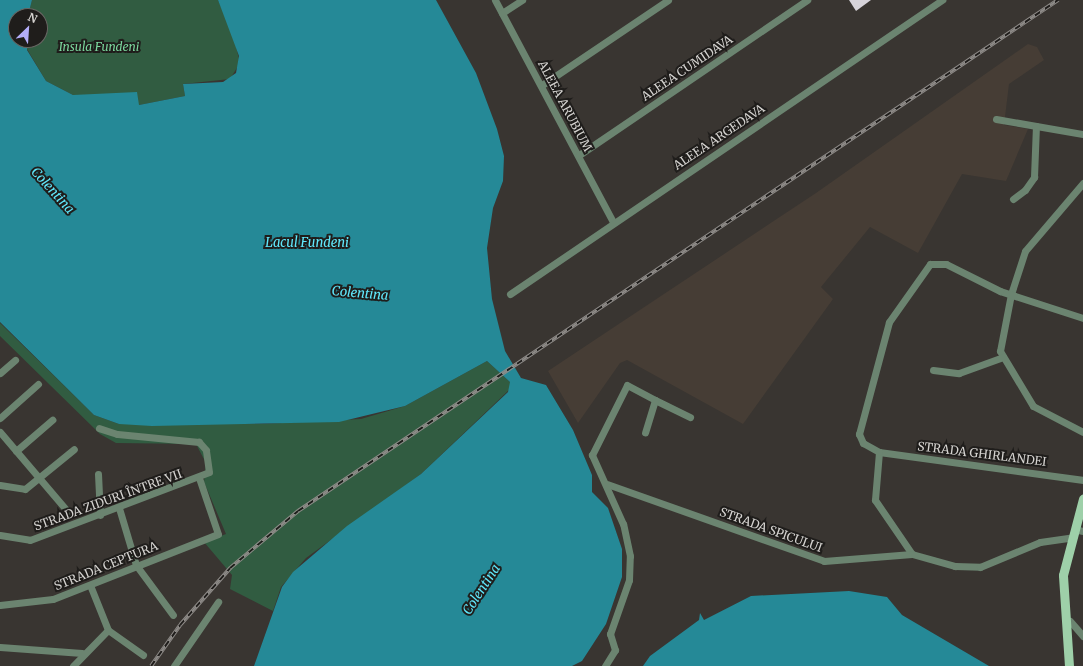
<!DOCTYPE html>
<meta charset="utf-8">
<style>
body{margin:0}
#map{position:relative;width:1083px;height:666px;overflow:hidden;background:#393531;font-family:Merriweather,serif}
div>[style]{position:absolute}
.built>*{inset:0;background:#463d35}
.green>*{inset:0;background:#315c41}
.water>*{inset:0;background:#258997}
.building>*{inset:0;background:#d7d4da}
.minor>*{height:7px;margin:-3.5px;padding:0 3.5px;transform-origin:3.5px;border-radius:3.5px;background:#6b8470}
.major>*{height:9px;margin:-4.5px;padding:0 4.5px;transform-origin:4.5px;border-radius:4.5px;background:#9ed0a9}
.rail>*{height:3.5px;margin-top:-1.75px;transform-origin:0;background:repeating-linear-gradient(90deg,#1f1d1b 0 6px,#8e8b88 0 12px);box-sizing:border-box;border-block:1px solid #8e8b88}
span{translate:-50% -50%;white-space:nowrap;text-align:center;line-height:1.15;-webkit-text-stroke:4px #1f1d1b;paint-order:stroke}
.park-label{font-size:12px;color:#7bd69d;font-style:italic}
.street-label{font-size:12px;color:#d5d3d0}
.water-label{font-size:13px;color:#60e8fc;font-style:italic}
.north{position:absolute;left:8px;top:8px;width:40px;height:40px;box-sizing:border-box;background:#1f1d1b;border:1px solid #686663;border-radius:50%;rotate:25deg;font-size:11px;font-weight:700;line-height:16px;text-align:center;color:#d5d3d0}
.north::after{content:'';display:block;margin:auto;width:14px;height:18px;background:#b3adf9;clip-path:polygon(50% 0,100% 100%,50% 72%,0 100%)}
</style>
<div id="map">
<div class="built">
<div style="clip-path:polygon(1028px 44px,1037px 47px,1044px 60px,1009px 84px,1004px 125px,1028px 129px,1006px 181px,962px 174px,918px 253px,870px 227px,821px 287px,833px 299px,743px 424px,627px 360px,620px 363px,578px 423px,548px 371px,816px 193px)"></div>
</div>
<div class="green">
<div style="clip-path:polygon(32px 0,218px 0,233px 34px,240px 63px,230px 79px,183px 84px,185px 96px,139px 105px,104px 95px,73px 95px,46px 81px,27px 49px,28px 40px,40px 40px,40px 16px,28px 16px)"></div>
<div style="clip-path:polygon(0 323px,94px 415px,119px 424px,263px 424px,361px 419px,405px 406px,487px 361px,510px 382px,510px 389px,421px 474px,306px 558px,281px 587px,273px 611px,230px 589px,232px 575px,204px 542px,226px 534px,204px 482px,206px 463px,196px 444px,116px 443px,100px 434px,0 336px)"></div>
</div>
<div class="water">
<div style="clip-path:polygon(0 0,32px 0,28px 16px,16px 16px,16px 40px,28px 40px,27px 50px,46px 81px,73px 95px,137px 92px,139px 105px,185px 96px,183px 84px,223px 82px,236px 73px,239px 56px,218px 0,436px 0,476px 73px,497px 129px,504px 156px,503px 181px,493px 208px,487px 248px,492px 299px,505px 351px,521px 378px,546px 385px,573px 430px,592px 475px,592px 492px,608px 508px,622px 549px,622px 577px,606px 624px,582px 661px,572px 666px,254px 666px,282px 587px,293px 572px,347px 526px,421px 474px,508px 392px,510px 382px,487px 361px,405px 406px,339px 422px,152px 426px,119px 424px,94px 415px,0 322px)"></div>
<div style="clip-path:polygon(849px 591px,887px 597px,902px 615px,989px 666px,643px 666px,650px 656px,699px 620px,700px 613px,704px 620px,751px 596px)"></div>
</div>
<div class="building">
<div style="clip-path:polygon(849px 0,871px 0,856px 11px)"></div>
</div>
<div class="minor">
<div style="left:495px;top:0;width:251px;rotate:62deg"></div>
<div style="left:502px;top:13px;width:24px;rotate:-33deg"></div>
<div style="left:542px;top:85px;width:152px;rotate:-34deg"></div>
<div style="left:996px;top:119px;width:88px;rotate:9.8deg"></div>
<div style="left:579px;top:155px;width:276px;rotate:-34.2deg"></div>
<div style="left:1083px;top:183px;width:89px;rotate:130.5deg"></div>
<div style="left:1025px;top:251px;width:45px;rotate:108deg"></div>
<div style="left:1011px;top:294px;width:58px;rotate:100.9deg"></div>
<div style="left:1000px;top:351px;width:64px;rotate:59deg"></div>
<div style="left:1033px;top:406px;width:56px;rotate:27.5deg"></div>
<div style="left:1013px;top:199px;width:15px;rotate:-37deg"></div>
<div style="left:1025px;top:190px;width:16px;rotate:-55deg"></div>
<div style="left:1034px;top:177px;width:51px;rotate:-87.8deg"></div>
<div style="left:510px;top:294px;width:523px;rotate:-34.24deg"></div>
<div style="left:1083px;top:318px;width:87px;rotate:-162deg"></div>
<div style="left:1000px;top:291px;width:60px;rotate:-153.4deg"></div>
<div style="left:946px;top:264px;width:16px;rotate:180deg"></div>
<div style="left:930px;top:264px;width:71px;rotate:125.3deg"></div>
<div style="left:889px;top:322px;width:116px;rotate:105deg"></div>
<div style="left:859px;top:434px;width:10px;rotate:66deg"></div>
<div style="left:863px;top:443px;width:18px;rotate:29deg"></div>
<div style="left:879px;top:452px;width:206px;rotate:7.8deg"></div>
<div style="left:933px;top:370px;width:26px;rotate:7deg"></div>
<div style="left:959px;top:373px;width:47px;rotate:-20deg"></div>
<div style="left:0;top:373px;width:20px;rotate:-41deg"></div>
<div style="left:655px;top:400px;width:39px;rotate:26deg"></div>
<div style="left:0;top:418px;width:51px;rotate:-41.8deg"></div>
<div style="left:0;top:432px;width:105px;rotate:49.6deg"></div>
<div style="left:16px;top:451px;width:48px;rotate:-40.7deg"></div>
<div style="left:879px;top:452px;width:48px;rotate:94.8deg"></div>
<div style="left:875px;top:500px;width:65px;rotate:55.6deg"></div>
<div style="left:98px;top:474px;width:41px;rotate:87.2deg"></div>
<div style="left:607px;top:484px;width:230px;rotate:19.5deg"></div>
<div style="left:824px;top:561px;width:88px;rotate:-4.5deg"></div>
<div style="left:912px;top:554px;width:45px;rotate:15.6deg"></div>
<div style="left:955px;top:566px;width:25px;rotate:2deg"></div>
<div style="left:980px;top:567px;width:65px;rotate:-22.6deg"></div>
<div style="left:1040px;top:542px;width:30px;rotate:-8deg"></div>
<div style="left:0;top:485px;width:25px;rotate:9deg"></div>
<div style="left:25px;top:489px;width:63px;rotate:-39.2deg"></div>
<div style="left:119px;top:508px;width:59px;rotate:73.4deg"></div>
<div style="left:136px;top:565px;width:62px;rotate:53.5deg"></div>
<div style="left:1078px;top:530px;width:5px;rotate:11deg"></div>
<div style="left:0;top:535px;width:30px;rotate:9deg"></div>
<div style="left:30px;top:540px;width:191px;rotate:-20.8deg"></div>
<div style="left:209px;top:472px;width:22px;rotate:-98deg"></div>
<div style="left:206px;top:450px;width:11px;rotate:-131deg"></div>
<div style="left:199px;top:442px;width:82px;rotate:-174.4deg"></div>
<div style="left:117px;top:434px;width:19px;rotate:-162deg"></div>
<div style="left:90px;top:585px;width:48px;rotate:68.2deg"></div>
<div style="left:108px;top:630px;width:43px;rotate:35.5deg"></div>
<div style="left:0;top:605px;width:53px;rotate:-6.5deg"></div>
<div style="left:53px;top:599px;width:177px;rotate:-21.5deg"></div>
<div style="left:218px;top:534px;width:59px;rotate:-108.7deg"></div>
<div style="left:1070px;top:621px;width:20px;rotate:49deg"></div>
<div style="left:0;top:647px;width:82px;rotate:4.2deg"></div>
<div style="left:73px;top:666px;width:50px;rotate:-45.8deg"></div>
<div style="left:174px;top:666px;width:78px;rotate:-55.5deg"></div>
<div style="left:605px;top:666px;width:19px;rotate:-58deg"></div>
<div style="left:615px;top:650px;width:17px;rotate:-107deg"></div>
<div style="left:610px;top:634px;width:57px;rotate:-70.6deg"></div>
<div style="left:629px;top:580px;width:24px;rotate:-88deg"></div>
<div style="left:630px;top:556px;width:33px;rotate:-102deg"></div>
<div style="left:623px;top:524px;width:76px;rotate:-114.2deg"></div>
<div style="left:592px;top:455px;width:78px;rotate:-63.4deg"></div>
<div style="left:627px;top:385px;width:32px;rotate:28deg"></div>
<div style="left:655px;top:400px;width:34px;rotate:107deg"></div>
</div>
<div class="major">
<div style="left:1069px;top:666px;width:91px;rotate:-93.8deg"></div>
<div style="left:1063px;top:575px;width:79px;rotate:-75.3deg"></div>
</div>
<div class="rail">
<div style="left:151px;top:666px;width:50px;rotate:-54.7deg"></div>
<div style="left:180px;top:625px;width:76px;rotate:-48.7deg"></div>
<div style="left:230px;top:568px;width:89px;rotate:-40deg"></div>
<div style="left:298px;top:511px;width:916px;rotate:-33.92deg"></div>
</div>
<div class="park-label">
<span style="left:99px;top:47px">Insula Fundeni</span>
</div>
<div class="street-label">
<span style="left:687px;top:68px;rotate:-34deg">ALEEA CUMIDAVA</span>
<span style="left:565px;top:106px;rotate:62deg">ALEEA ARUBIUM</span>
<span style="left:719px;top:137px;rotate:-34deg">ALEEA ARGEDAVA</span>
<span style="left:982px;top:454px;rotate:7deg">STRADA GHIRLANDEI</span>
<span style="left:108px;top:500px;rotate:-20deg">STRADA ZIDURI ÎNTRE VII</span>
<span style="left:771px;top:530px;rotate:20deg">STRADA SPICULUI</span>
<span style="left:106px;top:566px;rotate:-22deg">STRADA CEPTURA</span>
</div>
<div class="water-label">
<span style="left:52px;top:191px;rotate:48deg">Colentina</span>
<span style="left:307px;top:243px">Lacul Fundeni</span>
<span style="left:360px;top:294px;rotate:5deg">Colentina</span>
<span style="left:482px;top:590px;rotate:-57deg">Colentina</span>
</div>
<div class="north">N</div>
</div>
